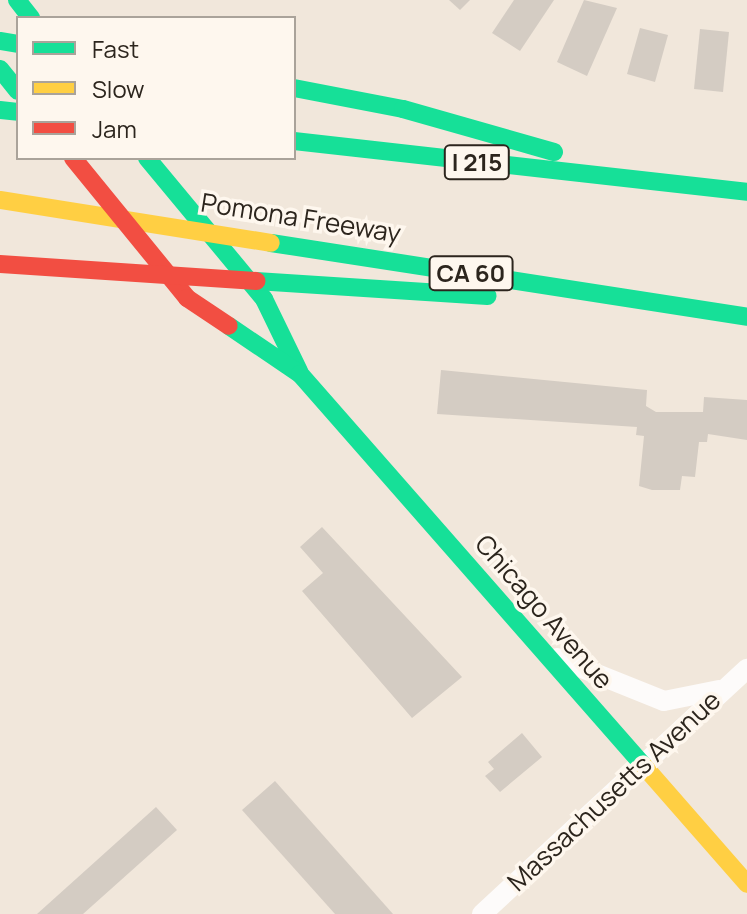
<!DOCTYPE html>
<style>
body{margin:0}
#map{position:relative;width:747px;height:914px;overflow:hidden;background:#f1e7db;font-family:Manrope,sans-serif}
div>[style]{position:absolute}
.building>*{inset:0;background:#d4ccc3}
.street>*{height:20px;margin:-10px;padding:0 10px;transform-origin:10px;border-radius:10px;background:#fdfbfa}
.fast>*{height:18px;margin:-9px;padding:0 9px;transform-origin:9px;border-radius:9px;background:#16e098}
.slow>*{height:18px;margin:-9px;padding:0 9px;transform-origin:9px;border-radius:9px;background:#ffcf43}
.jam>*{height:18px;margin:-9px;padding:0 9px;transform-origin:9px;border-radius:9px;background:#f24e42}
span{translate:-50% -50%;white-space:nowrap;text-align:center;line-height:1.15;-webkit-text-stroke:7px #fef7ee;paint-order:stroke}
.shield-label span{padding:2px 6px;background:#fef7ee;border:2px solid;border-radius:6px;-webkit-text-stroke-width:0}
.shield-label{font-size:24px;color:#2c251d;font-weight:700}
.street-label{font-size:26px;color:#2c251d}
.legend{position:absolute;left:16px;top:16px;width:280px;height:144px;box-sizing:border-box;background:#fef7ee;border:2px solid #aaa39a;margin:0;padding:10px 14px;list-style:none;font-size:24px;color:#2c251d}
.legend li{display:flex;align-items:center;gap:16px;height:40px}
.legend b{width:40px;border:2px solid #aaa39a}
</style>
<div id="map">
<div class="building">
<div style="clip-path:polygon(449px 0,470px 0,460px 10px)"></div>
<div style="clip-path:polygon(514px 0,554px 0,520px 51px,492px 33px)"></div>
<div style="clip-path:polygon(584px 0,617px 8px,587px 76px,557px 62px)"></div>
<div style="clip-path:polygon(640px 28px,668px 35px,655px 82px,627px 74px)"></div>
<div style="clip-path:polygon(700px 29px,729px 32px,723px 92px,694px 89px)"></div>
<div style="clip-path:polygon(441px 370px,647px 390px,646px 406px,656px 412px,703px 412px,704px 397px,747px 400px,747px 440px,708px 434px,707px 442px,699px 442px,695px 477px,682px 476px,680px 490px,652px 490px,639px 486px,644px 436px,636px 435px,637px 427px,437px 414px)"></div>
<div style="clip-path:polygon(322px 527px,462px 677px,412px 718px,302px 591px,323px 573px,300px 547px)"></div>
<div style="clip-path:polygon(522px 733px,542px 757px,500px 792px,485px 776px,494px 769px,488px 762px)"></div>
<div style="clip-path:polygon(275px 781px,393px 914px,335px 914px,242px 810px)"></div>
<div style="clip-path:polygon(156px 807px,177px 830px,83px 914px,37px 914px)"></div>
</div>
<div class="street">
<div style="left:557px;top:658px;width:115px;rotate:21.9deg"></div>
<div style="left:664px;top:701px;width:56px;rotate:-11.3deg"></div>
<div style="left:482px;top:914px;width:361px;rotate:-42.8deg"></div>
</div>
<div class="fast">
<div style="left:17px;top:0;width:23px;rotate:52deg"></div>
<div style="left:0;top:41px;width:18px;rotate:9deg"></div>
<div style="left:0;top:69px;width:28px;rotate:51deg"></div>
<div style="left:294px;top:88px;width:111px;rotate:10.9deg"></div>
<div style="left:403px;top:109px;width:157px;rotate:15.9deg"></div>
<div style="left:0;top:110px;width:18px;rotate:6deg"></div>
<div style="left:294px;top:141px;width:456px;rotate:6.4deg"></div>
<div style="left:147px;top:158px;width:183px;rotate:50.3deg"></div>
<div style="left:264px;top:299px;width:80px;rotate:64.1deg"></div>
<div style="left:271px;top:243px;width:482px;rotate:8.8deg"></div>
<div style="left:256px;top:281px;width:232px;rotate:3.7deg"></div>
<div style="left:229px;top:326px;width:86px;rotate:34.1deg"></div>
<div style="left:300px;top:374px;width:520px;rotate:48.74deg"></div>
</div>
<div class="slow">
<div style="left:0;top:200px;width:274px;rotate:9deg"></div>
<div style="left:643px;top:765px;width:158px;rotate:48.8deg"></div>
</div>
<div class="jam">
<div style="left:73px;top:158px;width:181px;rotate:50.8deg"></div>
<div style="left:187px;top:298px;width:50px;rotate:33.7deg"></div>
<div style="left:0;top:264px;width:257px;rotate:3.8deg"></div>
</div>
<div class="shield-label">
<span style="left:477px;top:162px">I 215</span>
<span style="left:471px;top:273px">CA 60</span>
</div>
<div class="street-label">
<span style="left:301px;top:218px;rotate:9deg">Pomona Freeway</span>
<span style="left:544px;top:612px;rotate:49deg">Chicago Avenue</span>
<span style="left:614px;top:791px;rotate:-43deg">Massachusetts Avenue</span>
</div>
<ul class="legend">
<li><b style="height:10px;background:#16e098"></b>Fast</li>
<li><b style="height:10px;background:#ffcf43"></b>Slow</li>
<li><b style="height:10px;background:#f24e42"></b>Jam</li>
</ul>
</div>
